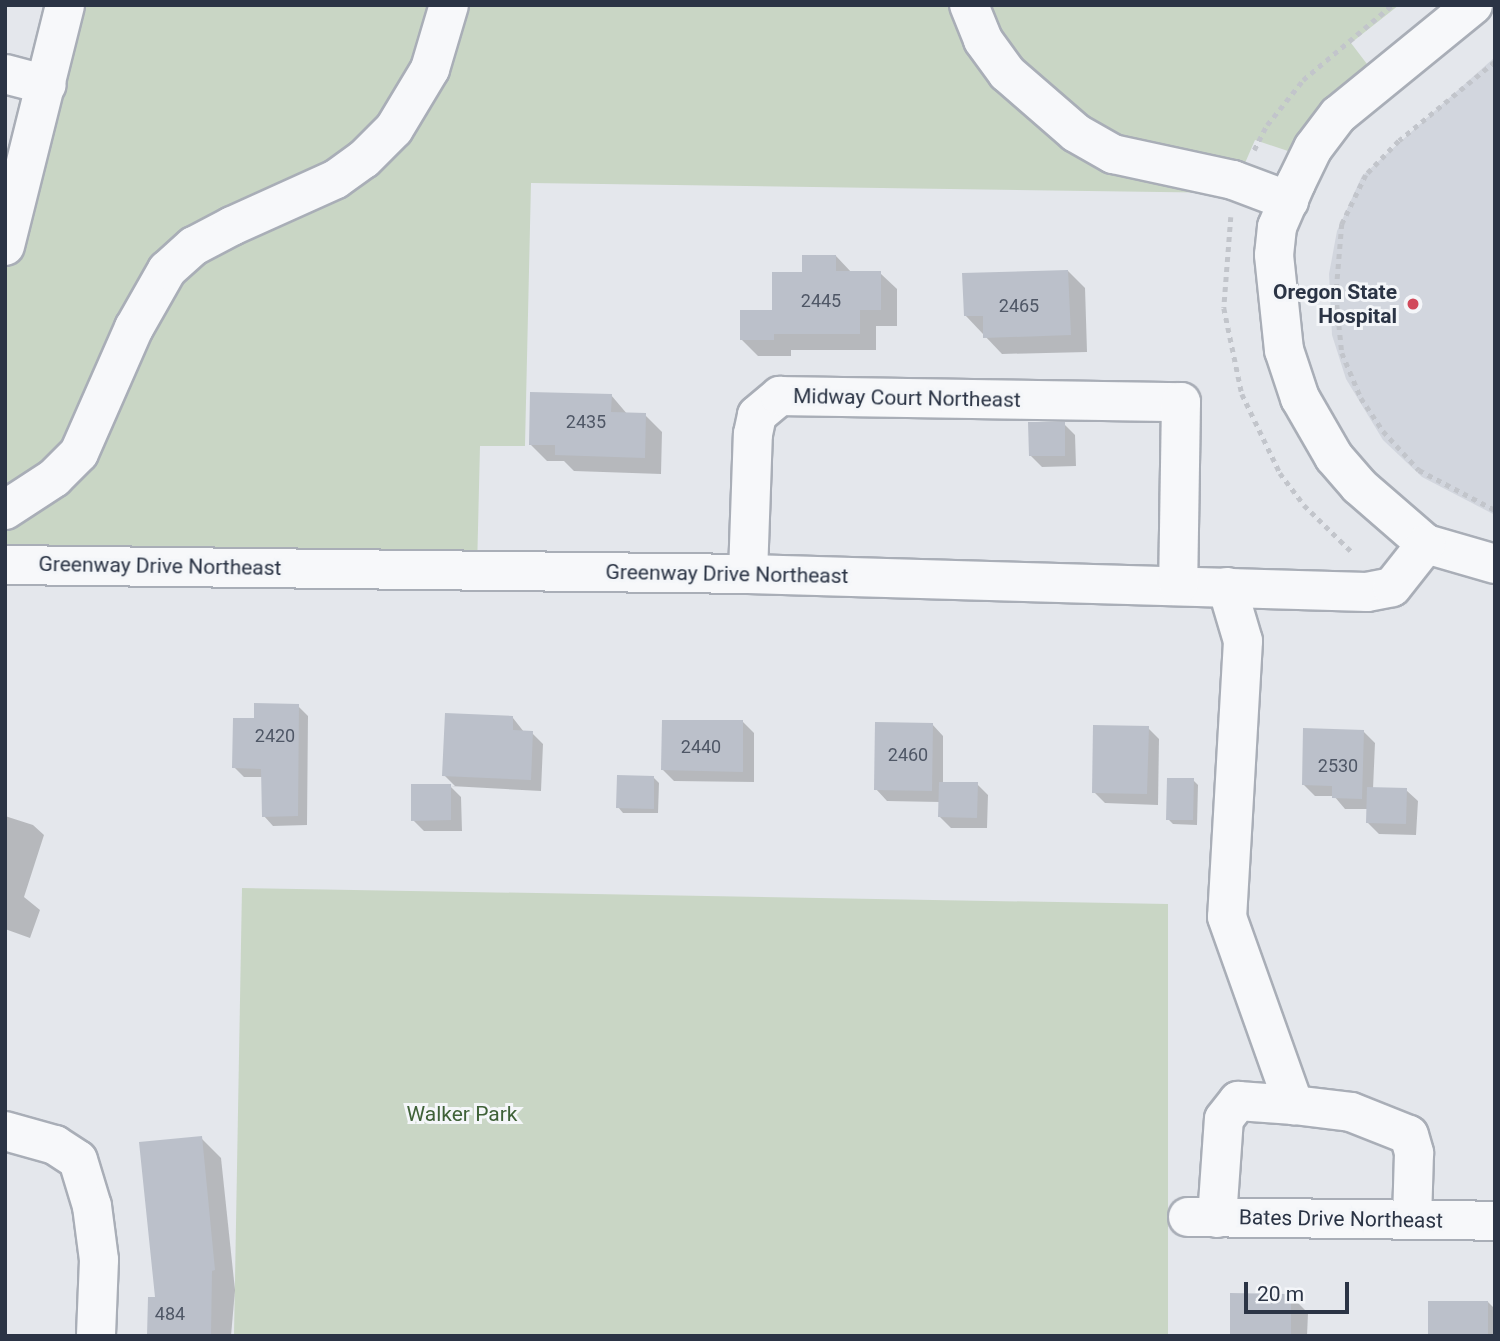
<!DOCTYPE html>
<style>
body{margin:0}
#map{position:relative;width:1500px;height:1341px;overflow:hidden;background:#e4e7ec;font-family:Roboto,sans-serif}
div>[style]{position:absolute}
.built>*{inset:0;background:#d2d6de}
.green>*{inset:0;background:#c9d6c5}
.shadow>*{inset:0;background:#0003}
.building>*{inset:0;background:#bbc0ca}
.path>*{height:4.5px;margin-top:-2.25px;transform-origin:0;background:repeating-linear-gradient(90deg,#c2c5cb 0 5px,transparent 0 10px)}
.roads{filter:drop-shadow(2px 0 #a9aeb7) drop-shadow(-2px 0 #a9aeb7) drop-shadow(0 2px #a9aeb7) drop-shadow(0 -2px #a9aeb7)}
.minor>*{height:38px;margin:-19px;padding:0 19px;transform-origin:19px;border-radius:19px;background:#f7f8fa}
.dots>*{width:19px;height:19px;translate:-50% -50%;box-sizing:border-box;border:4px solid #f4f6f9;border-radius:50%}
span{translate:-50% -50%;white-space:nowrap;text-align:center;line-height:1.15;-webkit-text-stroke:6px #f4f6f9;paint-order:stroke}
.number-label{font-size:18px;color:#4f5766}
.number-label span{-webkit-text-stroke-width:0}
.poi-label{font-size:21px;color:#2b3445;font-weight:700}
.right{translate:-100% -50%;text-align:right}
.street-label{font-size:21px;color:#2b3445}
.park-label{font-size:21px;color:#3f6138}
.frame{position:absolute;inset:0;border:7px solid #2b3445;pointer-events:none}
.scale{position:absolute;left:1244px;top:1282px;width:105px;height:32px;box-sizing:border-box;border:4px solid #2b3445;border-top:0;padding-left:9px;font-size:21px;line-height:24px;white-space:nowrap;color:#2b3445;-webkit-text-stroke:5px #f4f6f9;paint-order:stroke}
</style>
<div id="map">
<div class="built">
<div style="clip-path:polygon(1495px 57px,1495px 515px,1422px 477px,1383px 440px,1346px 379px,1332px 335px,1329px 274px,1337px 231px,1362px 176px)"></div>
</div>
<div class="green">
<div style="clip-path:polygon(65px 5px,1399px 5px,1351px 43px,1367px 64px,1365px 71px,1291px 152px,1255px 140px,1232px 193px,531px 183px,525px 446px,480px 446px,477px 570px,5px 565px,5px 246px)"></div>
<div style="clip-path:polygon(242px 888px,1168px 904px,1168px 1336px,234px 1336px)"></div>
</div>
<div class="shadow">
<div style="clip-path:polygon(836px 256px,852px 273px,880px 273px,897px 289px,897px 326px,876px 326px,876px 350px,791px 350px,791px 356px,758px 356px,741px 339px,774px 312px,804px 274px)"></div>
<div style="clip-path:polygon(1068px 271px,1085px 288px,1087px 352px,1002px 354px,965px 315px)"></div>
<div style="clip-path:polygon(611px 395px,628px 415px,645px 415px,662px 432px,661px 474px,574px 471px,564px 461px,547px 461px,530px 444px)"></div>
<div style="clip-path:polygon(1064px 424px,1075px 435px,1076px 466px,1042px 467px,1031px 456px)"></div>
<div style="clip-path:polygon(298px 706px,308px 716px,307px 825px,273px 826px,264px 816px,263px 777px,244px 777px,234px 767px,255px 720px)"></div>
<div style="clip-path:polygon(513px 718px,524px 732px,532px 733px,543px 744px,541px 791px,450px 786px,461px 797px,462px 831px,424px 831px,413px 820px,412px 786px,455px 786px,444px 775px)"></div>
<div style="clip-path:polygon(743px 722px,754px 733px,754px 782px,674px 781px,663px 770px)"></div>
<div style="clip-path:polygon(932px 724px,943px 736px,943px 784px,977px 784px,988px 795px,987px 828px,951px 828px,940px 817px,940px 802px,887px 801px,876px 789px)"></div>
<div style="clip-path:polygon(1148px 728px,1159px 739px,1158px 805px,1105px 803px,1094px 792px)"></div>
<div style="clip-path:polygon(1363px 731px,1375px 743px,1373px 789px,1406px 790px,1418px 801px,1416px 835px,1379px 834px,1368px 823px,1368px 809px,1345px 809px,1334px 796px,1315px 796px,1304px 785px)"></div>
<div style="clip-path:polygon(654px 778px,659px 783px,658px 813px,623px 813px,618px 807px)"></div>
<div style="clip-path:polygon(1193px 780px,1198px 785px,1197px 825px,1173px 824px,1168px 819px)"></div>
<div style="clip-path:polygon(5px 816px,33px 825px,44px 835px,24px 897px,40px 910px,30px 938px,5px 929px)"></div>
<div style="clip-path:polygon(201px 1138px,221px 1158px,235px 1290px,231px 1336px,149px 1336px)"></div>
<div style="clip-path:polygon(1291px 1296px,1308px 1313px,1307px 1336px,1232px 1336px)"></div>
<div style="clip-path:polygon(1488px 1302px,1495px 1309px,1495px 1336px,1430px 1336px)"></div>
</div>
<div class="building">
<div style="clip-path:polygon(802px 255px,836px 255px,836px 271px,881px 271px,881px 310px,860px 310px,860px 334px,774px 334px,774px 340px,740px 340px,740px 310px,772px 310px,772px 272px,802px 272px)"></div>
<div style="clip-path:polygon(1068px 270px,1071px 335px,983px 338px,983px 316px,964px 316px,962px 273px)"></div>
<div style="clip-path:polygon(530px 392px,612px 394px,611px 412px,646px 413px,645px 458px,555px 455px,555px 445px,529px 445px)"></div>
<div style="clip-path:polygon(1028px 422px,1065px 422px,1065px 456px,1029px 456px)"></div>
<div style="clip-path:polygon(254px 703px,299px 704px,298px 816px,262px 817px,261px 769px,232px 768px,233px 718px,254px 718px)"></div>
<div style="clip-path:polygon(445px 713px,513px 716px,513px 730px,533px 731px,531px 780px,442px 776px)"></div>
<div style="clip-path:polygon(662px 720px,743px 720px,743px 772px,661px 770px)"></div>
<div style="clip-path:polygon(875px 722px,933px 723px,932px 791px,874px 790px)"></div>
<div style="clip-path:polygon(1093px 725px,1149px 726px,1147px 794px,1092px 793px)"></div>
<div style="clip-path:polygon(1303px 728px,1364px 730px,1362px 799px,1332px 798px,1332px 786px,1302px 785px)"></div>
<div style="clip-path:polygon(617px 775px,654px 776px,654px 809px,616px 808px)"></div>
<div style="clip-path:polygon(1167px 778px,1194px 778px,1193px 820px,1166px 820px)"></div>
<div style="clip-path:polygon(939px 782px,978px 782px,977px 818px,938px 817px)"></div>
<div style="clip-path:polygon(411px 784px,451px 784px,451px 820px,411px 821px)"></div>
<div style="clip-path:polygon(1367px 787px,1407px 788px,1406px 824px,1366px 823px)"></div>
<div style="clip-path:polygon(202px 1136px,215px 1270px,212px 1271px,211px 1336px,147px 1336px,148px 1297px,155px 1297px,139px 1142px)"></div>
<div style="clip-path:polygon(1230px 1293px,1291px 1294px,1291px 1336px,1230px 1336px)"></div>
<div style="clip-path:polygon(1428px 1301px,1488px 1301px,1488px 1336px,1428px 1336px)"></div>
</div>
<div class="path">
<div style="left:1495px;top:62px;width:124px;rotate:140.5deg"></div>
<div style="left:1399px;top:141px;width:47px;rotate:134.1deg"></div>
<div style="left:1366px;top:175px;width:55px;rotate:116.1deg"></div>
<div style="left:1342px;top:224px;width:71px;rotate:94.8deg"></div>
<div style="left:1336px;top:295px;width:58px;rotate:84.1deg"></div>
<div style="left:1342px;top:353px;width:49px;rotate:67.1deg"></div>
<div style="left:1361px;top:398px;width:40px;rotate:56deg"></div>
<div style="left:1383px;top:431px;width:53px;rotate:47.3deg"></div>
<div style="left:1419px;top:470px;width:86px;rotate:27.8deg"></div>
<div style="left:1254px;top:150px;width:28px;rotate:-63deg"></div>
<div style="left:1267px;top:125px;width:58px;rotate:-51.3deg"></div>
<div style="left:1303px;top:80px;width:116px;rotate:-40.1deg"></div>
<div style="left:1231px;top:217px;width:91px;rotate:94.4deg"></div>
<div style="left:1224px;top:308px;width:88px;rotate:78.2deg"></div>
<div style="left:1242px;top:394px;width:88px;rotate:64.3deg"></div>
<div style="left:1280px;top:473px;width:40px;rotate:53deg"></div>
<div style="left:1304px;top:505px;width:69px;rotate:44.4deg"></div>
</div>
<div class="roads">
<div class="minor">
<div style="left:969px;top:5px;width:38px;rotate:68deg"></div>
<div style="left:983px;top:40px;width:41px;rotate:54deg"></div>
<div style="left:1007px;top:73px;width:91px;rotate:41deg"></div>
<div style="left:1076px;top:133px;width:43px;rotate:29.6deg"></div>
<div style="left:1113px;top:154px;width:123px;rotate:12.2deg"></div>
<div style="left:1233px;top:180px;width:60px;rotate:20.6deg"></div>
<div style="left:1473px;top:5px;width:174px;rotate:140.8deg"></div>
<div style="left:1338px;top:115px;width:41px;rotate:127.1deg"></div>
<div style="left:1313px;top:148px;width:39px;rotate:116deg"></div>
<div style="left:1296px;top:183px;width:48px;rotate:113.4deg"></div>
<div style="left:1277px;top:227px;width:28px;rotate:96deg"></div>
<div style="left:1274px;top:255px;width:96px;rotate:84deg"></div>
<div style="left:1284px;top:350px;width:51px;rotate:71.6deg"></div>
<div style="left:1300px;top:398px;width:68px;rotate:60deg"></div>
<div style="left:1334px;top:457px;width:38px;rotate:49deg"></div>
<div style="left:1359px;top:486px;width:89px;rotate:40.9deg"></div>
<div style="left:1426px;top:544px;width:72px;rotate:16.2deg"></div>
<div style="left:5px;top:74px;width:43px;rotate:14.7deg"></div>
<div style="left:5px;top:246px;width:248px;rotate:-76deg"></div>
<div style="left:5px;top:510px;width:59px;rotate:-33.1deg"></div>
<div style="left:54px;top:478px;width:35px;rotate:-45deg"></div>
<div style="left:79px;top:453px;width:137px;rotate:-66.3deg"></div>
<div style="left:134px;top:328px;width:67px;rotate:-60.4deg"></div>
<div style="left:167px;top:270px;width:36px;rotate:-42deg"></div>
<div style="left:194px;top:246px;width:43px;rotate:-27.8deg"></div>
<div style="left:232px;top:226px;width:114px;rotate:-24.3deg"></div>
<div style="left:336px;top:179px;width:34px;rotate:-36deg"></div>
<div style="left:364px;top:159px;width:42px;rotate:-45deg"></div>
<div style="left:394px;top:129px;width:70px;rotate:-59deg"></div>
<div style="left:430px;top:69px;width:67px;rotate:-73.5deg"></div>
<div style="left:5px;top:565px;width:743px;rotate:0.69deg"></div>
<div style="left:748px;top:574px;width:619px;rotate:1.67deg"></div>
<div style="left:1367px;top:592px;width:25px;rotate:-11deg"></div>
<div style="left:1392px;top:587px;width:55px;rotate:-51.7deg"></div>
<div style="left:748px;top:574px;width:140px;rotate:-88deg"></div>
<div style="left:753px;top:434px;width:19px;rotate:-78deg"></div>
<div style="left:757px;top:415px;width:30px;rotate:-40deg"></div>
<div style="left:780px;top:396px;width:401px;rotate:0.9deg"></div>
<div style="left:1181px;top:402px;width:183px;rotate:90.9deg"></div>
<div style="left:1227px;top:587px;width:56px;rotate:73.5deg"></div>
<div style="left:1243px;top:641px;width:276px;rotate:93.3deg"></div>
<div style="left:1227px;top:917px;width:200px;rotate:70.4deg"></div>
<div style="left:1294px;top:1105px;width:57px;rotate:7deg"></div>
<div style="left:1351px;top:1112px;width:62px;rotate:21.6deg"></div>
<div style="left:1409px;top:1135px;width:19px;rotate:74deg"></div>
<div style="left:1414px;top:1153px;width:67px;rotate:91.7deg"></div>
<div style="left:5px;top:1131px;width:52px;rotate:15.6deg"></div>
<div style="left:55px;top:1145px;width:27px;rotate:33deg"></div>
<div style="left:78px;top:1160px;width:48px;rotate:73.1deg"></div>
<div style="left:92px;top:1206px;width:54px;rotate:82.6deg"></div>
<div style="left:99px;top:1260px;width:76px;rotate:92.3deg"></div>
<div style="left:1188px;top:1217px;width:307px;rotate:0.7deg"></div>
<div style="left:1217px;top:1218px;width:99px;rotate:-86deg"></div>
<div style="left:1224px;top:1119px;width:23px;rotate:-52deg"></div>
<div style="left:1238px;top:1101px;width:56px;rotate:4.1deg"></div>
</div>
</div>
<div class="dots">
<div style="left:1413px;top:304px;background:#d1495b"></div>
</div>
<div class="number-label">
<span style="left:821px;top:301px">2445</span>
<span style="left:1019px;top:306px">2465</span>
<span style="left:586px;top:422px">2435</span>
<span style="left:275px;top:736px">2420</span>
<span style="left:701px;top:747px">2440</span>
<span style="left:908px;top:755px">2460</span>
<span style="left:1338px;top:766px">2530</span>
<span style="left:170px;top:1314px">484</span>
</div>
<div class="poi-label">
<span class="right" style="left:1397px;top:304px">Oregon State<br>Hospital</span>
</div>
<div class="street-label">
<span style="left:907px;top:398px;rotate:1deg">Midway Court Northeast</span>
<span style="left:160px;top:566px;rotate:1deg">Greenway Drive Northeast</span>
<span style="left:727px;top:574px;rotate:1deg">Greenway Drive Northeast</span>
<span style="left:1341px;top:1219px;rotate:1deg">Bates Drive Northeast</span>
</div>
<div class="park-label">
<span style="left:462px;top:1114px">Walker Park</span>
</div>
<div class="frame"></div>
<div class="scale">20 m</div>
</div>
